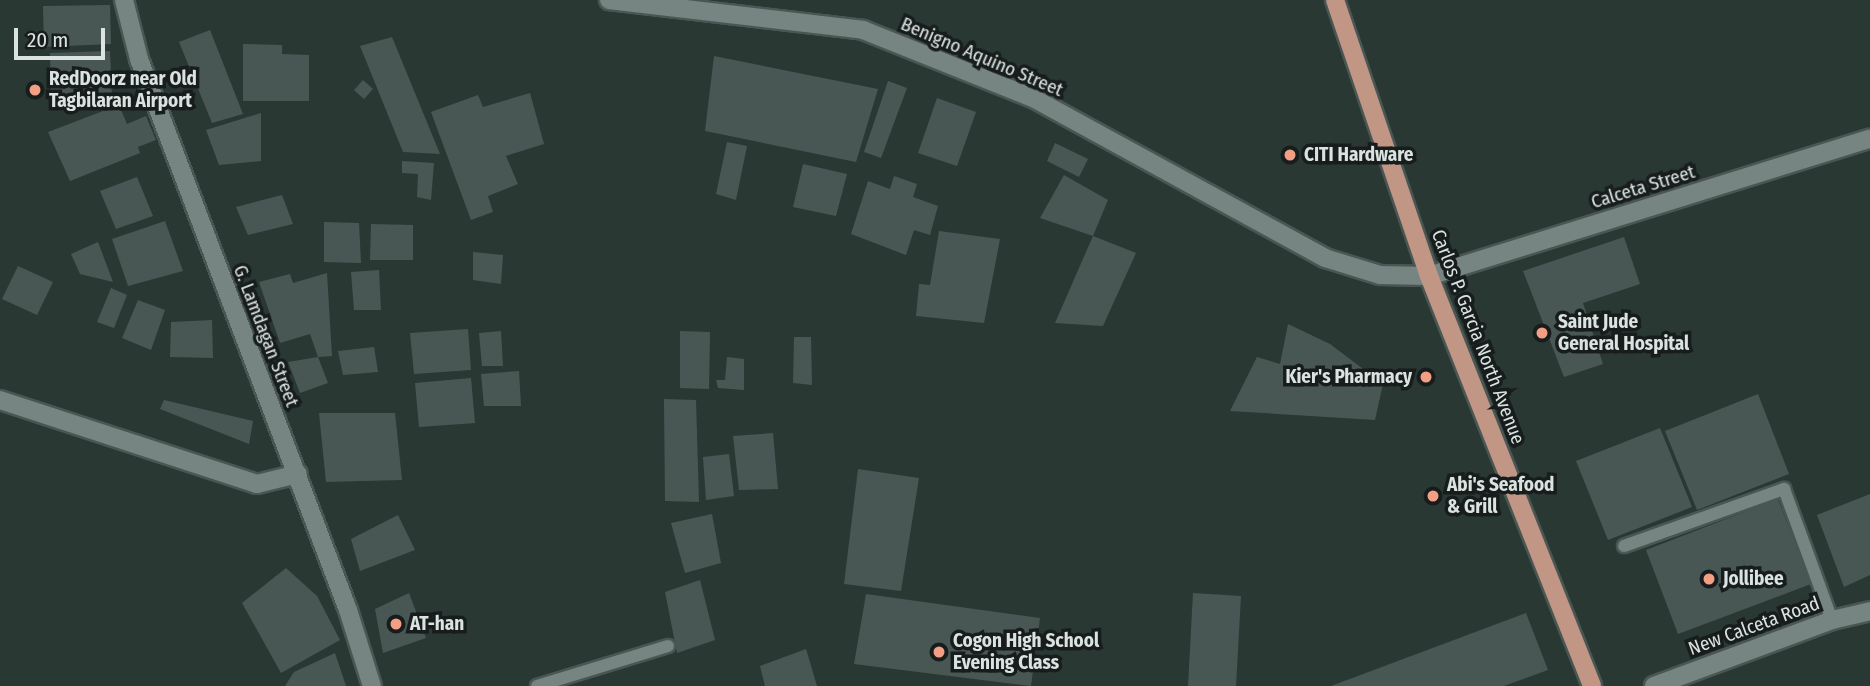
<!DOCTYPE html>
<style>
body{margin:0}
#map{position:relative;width:1870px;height:686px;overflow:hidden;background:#2a3834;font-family:"Fira Sans Condensed",sans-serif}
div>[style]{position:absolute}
.building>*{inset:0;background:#495754}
.roads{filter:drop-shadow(2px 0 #4a5653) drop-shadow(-2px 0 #4a5653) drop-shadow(0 2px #4a5653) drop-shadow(0 -2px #4a5653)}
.service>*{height:12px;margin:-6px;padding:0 6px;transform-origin:6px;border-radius:6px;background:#768581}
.minor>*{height:18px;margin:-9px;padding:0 9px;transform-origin:9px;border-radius:9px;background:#768581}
.tertiary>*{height:18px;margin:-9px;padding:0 9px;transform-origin:9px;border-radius:9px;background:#768581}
.secondary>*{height:18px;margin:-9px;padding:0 9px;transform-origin:9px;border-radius:9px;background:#768581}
.primary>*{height:18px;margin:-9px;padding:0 9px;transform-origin:9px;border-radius:9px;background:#c19685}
.dots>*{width:19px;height:19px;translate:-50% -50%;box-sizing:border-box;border:4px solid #171d1c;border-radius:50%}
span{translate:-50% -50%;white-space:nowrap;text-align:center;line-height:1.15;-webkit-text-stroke:7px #171d1c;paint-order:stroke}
.street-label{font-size:19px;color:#dbe3e1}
.poi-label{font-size:19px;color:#dbe3e1;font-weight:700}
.left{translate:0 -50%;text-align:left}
.right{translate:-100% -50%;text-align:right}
.scale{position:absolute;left:14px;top:28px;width:91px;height:32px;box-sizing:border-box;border:4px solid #dbe3e1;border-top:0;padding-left:9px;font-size:21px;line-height:24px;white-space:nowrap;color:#dbe3e1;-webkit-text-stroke:5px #171d1c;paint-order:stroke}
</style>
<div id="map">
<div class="building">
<div style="clip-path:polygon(110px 5px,111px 44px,44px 47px,43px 6px)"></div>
<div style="clip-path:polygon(210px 30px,243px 114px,212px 123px,179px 42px)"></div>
<div style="clip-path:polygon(392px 37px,440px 154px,403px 152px,360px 46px)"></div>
<div style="clip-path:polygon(243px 44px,282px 45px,282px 54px,309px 55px,309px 101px,243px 101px)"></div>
<div style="clip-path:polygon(110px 51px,112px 99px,51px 101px,50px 53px)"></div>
<div style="clip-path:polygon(714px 56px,878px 89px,856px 162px,705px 131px)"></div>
<div style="clip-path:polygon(363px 80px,373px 89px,364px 99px,354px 90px)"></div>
<div style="clip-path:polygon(888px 81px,907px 88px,881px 158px,864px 152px)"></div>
<div style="clip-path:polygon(530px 93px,544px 144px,506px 156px,518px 184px,488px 196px,493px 212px,471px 220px,431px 112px,478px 95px,483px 107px)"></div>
<div style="clip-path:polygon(937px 98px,976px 112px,957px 166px,918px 153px)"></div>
<div style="clip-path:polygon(119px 105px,127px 124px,146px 116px,156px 140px,138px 147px,140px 153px,70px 181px,48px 132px)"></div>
<div style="clip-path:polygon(261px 113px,261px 161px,219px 165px,206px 130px)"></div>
<div style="clip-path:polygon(727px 142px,747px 146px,736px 200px,716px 194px)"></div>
<div style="clip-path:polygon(1055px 143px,1088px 159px,1079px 177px,1047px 161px)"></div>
<div style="clip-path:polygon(402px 161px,434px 163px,431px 200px,417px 197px,418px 174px,402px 173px)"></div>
<div style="clip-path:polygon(803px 164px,847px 174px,836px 216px,793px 207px)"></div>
<div style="clip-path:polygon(1064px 175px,1108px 200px,1093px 236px,1040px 218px)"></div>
<div style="clip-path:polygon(894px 176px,917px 184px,913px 197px,938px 206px,930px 235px,914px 230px,906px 255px,851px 234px,868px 181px,890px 189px)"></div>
<div style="clip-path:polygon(137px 177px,153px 216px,116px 229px,100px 191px)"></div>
<div style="clip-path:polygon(282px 195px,293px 224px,248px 235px,236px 207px)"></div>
<div style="clip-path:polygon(165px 221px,183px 271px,128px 286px,112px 239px)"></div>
<div style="clip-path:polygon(324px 222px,359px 223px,361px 263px,324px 262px)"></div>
<div style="clip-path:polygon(371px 224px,413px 225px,413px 260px,370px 260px)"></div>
<div style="clip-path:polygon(939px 231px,1000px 239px,984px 323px,916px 316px,919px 284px,930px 285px)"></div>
<div style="clip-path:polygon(1093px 236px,1136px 253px,1103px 326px,1055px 323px)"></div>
<div style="clip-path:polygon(1624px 237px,1640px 284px,1583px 303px,1603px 364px,1564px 377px,1523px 271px)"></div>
<div style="clip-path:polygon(98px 242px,113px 282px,80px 274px,71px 254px)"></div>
<div style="clip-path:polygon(473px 252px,503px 255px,501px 284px,473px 280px)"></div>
<div style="clip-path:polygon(18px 266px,53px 282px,37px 315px,2px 299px)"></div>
<div style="clip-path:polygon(379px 270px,381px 310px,354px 310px,351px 272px)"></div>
<div style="clip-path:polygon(327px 273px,332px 356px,318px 357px,310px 334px,280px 343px,259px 282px,290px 274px,293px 283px)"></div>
<div style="clip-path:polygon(111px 288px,127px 295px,114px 328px,97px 322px)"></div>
<div style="clip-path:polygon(138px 300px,165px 310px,151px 350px,122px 338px)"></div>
<div style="clip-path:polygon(212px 320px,213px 358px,170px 357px,171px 322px)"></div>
<div style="clip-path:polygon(1288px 324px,1330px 344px,1383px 384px,1375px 420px,1230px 411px,1257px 357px,1280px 364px)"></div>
<div style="clip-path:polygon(468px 329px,471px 370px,414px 374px,410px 333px)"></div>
<div style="clip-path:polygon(501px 331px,503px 366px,482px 366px,479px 333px)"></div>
<div style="clip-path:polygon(680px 331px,710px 332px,709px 389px,680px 388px)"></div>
<div style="clip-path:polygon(794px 337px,811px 337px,812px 385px,793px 383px)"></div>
<div style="clip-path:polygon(374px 347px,378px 372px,343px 375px,338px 351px)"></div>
<div style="clip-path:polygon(318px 357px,328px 383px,300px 393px,288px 362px)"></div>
<div style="clip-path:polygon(727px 357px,744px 359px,744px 390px,718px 388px,716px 380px,725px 380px)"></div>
<div style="clip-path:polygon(519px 371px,521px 406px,484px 406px,481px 374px)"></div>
<div style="clip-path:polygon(471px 378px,475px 423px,419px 427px,415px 383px)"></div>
<div style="clip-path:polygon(1758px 394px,1789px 474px,1697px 510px,1665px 431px)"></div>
<div style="clip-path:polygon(664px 399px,696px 400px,699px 502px,665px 501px)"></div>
<div style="clip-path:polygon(164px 400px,253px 421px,249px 444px,160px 409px)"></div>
<div style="clip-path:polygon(319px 413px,395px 413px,402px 480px,326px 482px)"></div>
<div style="clip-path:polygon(1660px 428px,1692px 507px,1608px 540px,1576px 461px)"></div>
<div style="clip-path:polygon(773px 433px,778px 489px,739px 490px,733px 436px)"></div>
<div style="clip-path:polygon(729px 454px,734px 496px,706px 500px,703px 457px)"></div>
<div style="clip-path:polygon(858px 469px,919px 478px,901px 591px,844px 584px)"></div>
<div style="clip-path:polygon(1870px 494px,1870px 575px,1844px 587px,1817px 515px)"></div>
<div style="clip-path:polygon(1778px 499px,1811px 584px,1678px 634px,1646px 550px)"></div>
<div style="clip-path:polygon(712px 514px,721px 563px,685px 573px,671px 523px)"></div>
<div style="clip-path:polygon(398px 515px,415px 550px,360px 571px,351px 539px)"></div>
<div style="clip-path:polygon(286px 568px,317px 596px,340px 640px,281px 673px,242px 603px)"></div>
<div style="clip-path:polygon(700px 580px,715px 640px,677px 653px,665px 592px)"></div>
<div style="clip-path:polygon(409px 593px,426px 638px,383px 653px,375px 609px)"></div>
<div style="clip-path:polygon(1193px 593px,1241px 596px,1236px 686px,1188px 686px)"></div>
<div style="clip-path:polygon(866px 594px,1040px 618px,1031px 686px,854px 664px)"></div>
<div style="clip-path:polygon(1526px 613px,1548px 670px,1504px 686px,1331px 686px)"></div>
<div style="clip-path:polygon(806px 649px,817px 686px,765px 686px,760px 666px)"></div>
<div style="clip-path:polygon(335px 653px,346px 686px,285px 686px,294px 672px)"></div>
</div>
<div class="roads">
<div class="service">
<div style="left:1624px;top:546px;width:170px;rotate:-19.6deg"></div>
<div style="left:1784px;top:489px;width:140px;rotate:69.9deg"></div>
<div style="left:537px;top:686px;width:137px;rotate:-17deg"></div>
</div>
<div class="minor">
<div style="left:0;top:400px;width:270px;rotate:18.1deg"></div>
<div style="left:257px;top:484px;width:42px;rotate:-13.7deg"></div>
</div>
<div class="tertiary">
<div style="left:124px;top:0;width:61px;rotate:75.7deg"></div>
<div style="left:139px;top:59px;width:589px;rotate:69.23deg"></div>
<div style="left:348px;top:610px;width:80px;rotate:72.5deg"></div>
<div style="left:1654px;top:686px;width:190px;rotate:-20.3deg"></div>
<div style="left:1832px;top:620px;width:39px;rotate:-13deg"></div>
</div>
<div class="secondary">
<div style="left:609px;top:0;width:256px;rotate:6.7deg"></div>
<div style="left:863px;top:30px;width:183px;rotate:21.8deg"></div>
<div style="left:1033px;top:98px;width:333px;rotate:28.7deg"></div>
<div style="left:1325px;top:258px;width:58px;rotate:17.2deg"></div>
<div style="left:1380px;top:275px;width:49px;rotate:1.2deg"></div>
<div style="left:1429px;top:276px;width:462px;rotate:-17.3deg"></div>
</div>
<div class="primary">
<div style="left:1335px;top:0;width:292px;rotate:71.2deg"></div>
<div style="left:1429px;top:276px;width:441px;rotate:68.3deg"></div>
</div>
</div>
<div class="dots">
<div style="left:35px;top:90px;background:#f39f84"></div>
<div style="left:1290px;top:155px;background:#f39f84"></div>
<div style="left:1542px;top:333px;background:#f39f84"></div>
<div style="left:1426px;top:377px;background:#f39f84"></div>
<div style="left:1433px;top:496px;background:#f39f84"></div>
<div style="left:1709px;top:579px;background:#f39f84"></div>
<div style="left:396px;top:624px;background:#f39f84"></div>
<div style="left:939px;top:652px;background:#f39f84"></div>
</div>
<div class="street-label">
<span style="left:982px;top:57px;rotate:23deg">Benigno Aquino Street</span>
<span style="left:1643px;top:187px;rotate:-17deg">Calceta Street</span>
<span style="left:266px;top:336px;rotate:69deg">G. Lamdagan Street</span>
<span style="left:1478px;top:337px;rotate:69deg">Carlos P. Garcia North Avenue</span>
<span style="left:1754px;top:626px;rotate:-20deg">New Calceta Road</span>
</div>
<div class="poi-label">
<span class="left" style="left:49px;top:90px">RedDoorz near Old<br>Tagbilaran Airport</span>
<span class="left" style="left:1304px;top:155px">CITI Hardware</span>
<span class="left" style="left:1558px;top:333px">Saint Jude<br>General Hospital</span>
<span class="right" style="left:1412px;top:377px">Kier's Pharmacy</span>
<span class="left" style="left:1447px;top:496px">Abi's Seafood<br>&amp; Grill</span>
<span class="left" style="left:1723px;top:579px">Jollibee</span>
<span class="left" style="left:410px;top:624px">AT-han</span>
<span class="left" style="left:953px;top:652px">Cogon High School<br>Evening Class</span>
</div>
<div class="scale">20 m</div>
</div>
